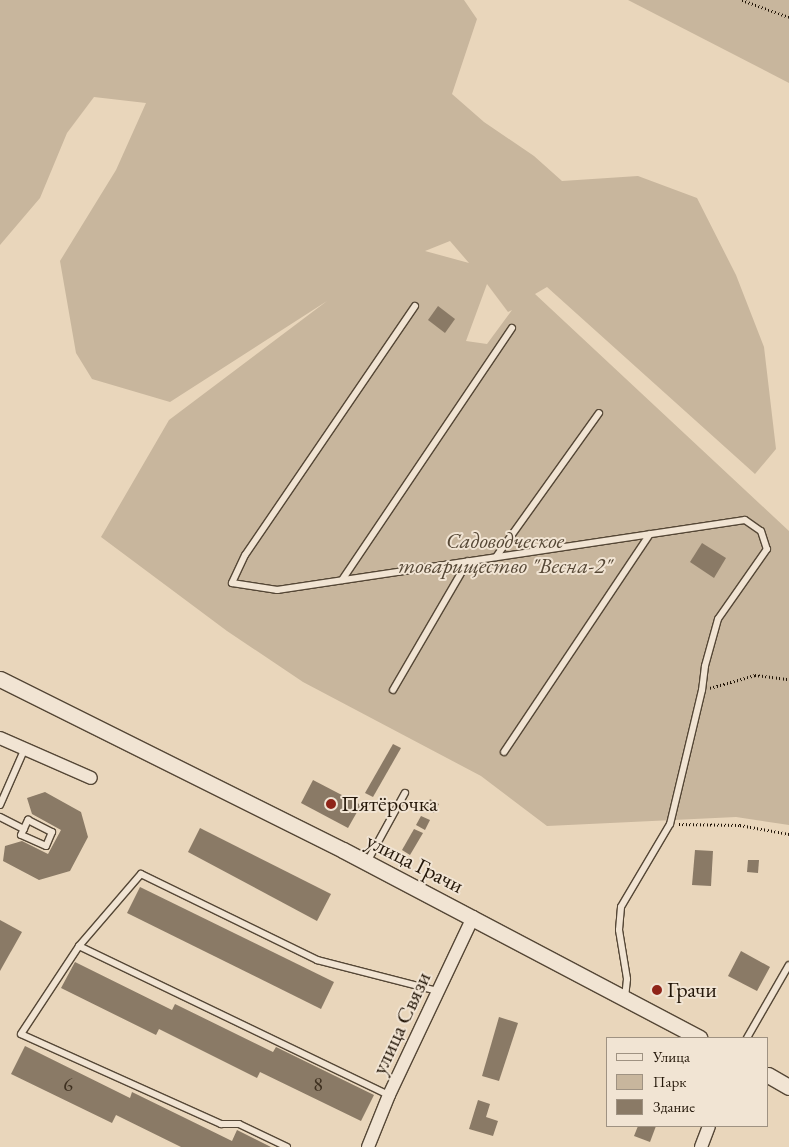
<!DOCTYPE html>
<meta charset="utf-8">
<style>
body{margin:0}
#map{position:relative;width:789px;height:1147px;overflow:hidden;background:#e9d6bb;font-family:"EB Garamond",serif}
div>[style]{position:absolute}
.green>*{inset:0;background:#c8b69d}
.building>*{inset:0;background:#8a7a66}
.path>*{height:2.5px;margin-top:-1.25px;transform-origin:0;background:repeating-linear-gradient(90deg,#241709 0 1px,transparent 0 3.5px)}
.roads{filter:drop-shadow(1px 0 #554736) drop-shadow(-1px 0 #554736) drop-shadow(0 1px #554736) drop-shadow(0 -1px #554736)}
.service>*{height:6px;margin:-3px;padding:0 3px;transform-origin:3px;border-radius:3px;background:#f1e4d3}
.minor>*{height:12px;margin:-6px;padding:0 6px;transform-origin:6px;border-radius:6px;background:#f1e4d3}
.tertiary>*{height:15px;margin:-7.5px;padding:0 7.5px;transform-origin:7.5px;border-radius:7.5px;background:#f1e4d3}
.dots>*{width:14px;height:14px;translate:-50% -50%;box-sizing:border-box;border:2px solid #f1e4d3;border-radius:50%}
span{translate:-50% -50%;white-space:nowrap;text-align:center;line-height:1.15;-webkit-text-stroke:4px #f1e4d3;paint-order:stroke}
.number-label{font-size:20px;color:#3e3020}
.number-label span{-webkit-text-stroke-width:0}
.park-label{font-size:22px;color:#554735;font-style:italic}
.poi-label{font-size:22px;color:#241709}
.left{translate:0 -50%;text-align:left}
.street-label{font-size:22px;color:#241709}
.legend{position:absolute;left:606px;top:1037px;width:162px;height:90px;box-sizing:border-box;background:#f1e4d3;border:1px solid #9f9282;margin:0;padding:6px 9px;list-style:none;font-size:15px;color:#241709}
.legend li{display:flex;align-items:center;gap:10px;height:25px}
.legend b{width:25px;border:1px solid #9f9282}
</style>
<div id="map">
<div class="green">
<div style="clip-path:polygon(evenodd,0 0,464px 0,477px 19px,452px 94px,484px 122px,534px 156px,562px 181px,638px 176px,697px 198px,736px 275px,764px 347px,776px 449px,755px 474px,547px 287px,535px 294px,789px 531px,789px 825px,736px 817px,547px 826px,481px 776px,303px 682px,227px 631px,101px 537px,169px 420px,327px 301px,170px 402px,92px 379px,76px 353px,60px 261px,116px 170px,146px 103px,94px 97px,67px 133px,40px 198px,0 245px,0 0,450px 241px,469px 263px,425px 251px,450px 241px,0 0,487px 284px,508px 312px,512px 310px,487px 344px,466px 341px,487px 284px)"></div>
<div style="clip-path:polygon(629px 0,789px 0,789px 83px,628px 0)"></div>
</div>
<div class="building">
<div style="clip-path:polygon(438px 306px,455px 319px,445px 333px,428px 320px)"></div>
<div style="clip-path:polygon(702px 543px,726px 558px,714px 578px,690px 562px)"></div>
<div style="clip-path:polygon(393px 744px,401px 748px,373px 797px,365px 793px)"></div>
<div style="clip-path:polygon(313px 780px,361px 805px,348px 828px,301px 803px)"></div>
<div style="clip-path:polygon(45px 792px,81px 812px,88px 837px,70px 871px,39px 880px,3px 861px,5px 846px,22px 841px,48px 854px,61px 830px,32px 814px,27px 798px)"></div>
<div style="clip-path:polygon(430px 799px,439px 804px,434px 813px,425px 809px)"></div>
<div style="clip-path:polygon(421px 816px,430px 820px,425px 830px,416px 825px)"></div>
<div style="clip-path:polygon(200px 828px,331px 894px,317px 921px,188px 852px)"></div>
<div style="clip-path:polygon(414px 829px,423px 833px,410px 855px,402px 850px)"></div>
<div style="clip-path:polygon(695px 850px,713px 851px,711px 886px,692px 885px)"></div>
<div style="clip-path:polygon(748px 860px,759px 860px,758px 873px,747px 872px)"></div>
<div style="clip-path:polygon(140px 887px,334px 982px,321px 1009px,127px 913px)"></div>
<div style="clip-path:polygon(0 920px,22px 932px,0 971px)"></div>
<div style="clip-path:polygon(741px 951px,770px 967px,757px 991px,728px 976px)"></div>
<div style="clip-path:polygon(75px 962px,172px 1010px,175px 1004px,273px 1052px,276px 1047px,374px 1095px,361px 1121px,260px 1072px,257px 1078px,159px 1029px,156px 1035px,61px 988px)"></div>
<div style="clip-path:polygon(499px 1017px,518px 1023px,499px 1081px,482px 1076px)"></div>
<div style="clip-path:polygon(25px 1046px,130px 1098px,132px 1092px,232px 1141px,237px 1130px,271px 1147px,181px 1147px,116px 1115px,112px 1123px,11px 1074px)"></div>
<div style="clip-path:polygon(478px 1100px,490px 1104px,486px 1117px,498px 1121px,493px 1136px,469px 1129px)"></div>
<div style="clip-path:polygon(638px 1126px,656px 1126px,650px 1142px,634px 1136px)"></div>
</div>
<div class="path">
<div style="left:742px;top:0;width:50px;rotate:19.9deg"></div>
<div style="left:710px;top:688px;width:47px;rotate:-16.1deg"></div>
<div style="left:755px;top:675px;width:34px;rotate:7deg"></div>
<div style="left:679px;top:824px;width:61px;rotate:0.9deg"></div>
<div style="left:740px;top:825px;width:50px;rotate:10.4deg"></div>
</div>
<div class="roads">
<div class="service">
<div style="left:415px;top:306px;width:301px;rotate:124.3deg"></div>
<div style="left:245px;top:555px;width:31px;rotate:115deg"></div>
<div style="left:232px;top:583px;width:46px;rotate:8.8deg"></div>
<div style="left:277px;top:590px;width:473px;rotate:-8.5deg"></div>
<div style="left:745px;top:520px;width:19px;rotate:35deg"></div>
<div style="left:761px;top:531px;width:19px;rotate:72deg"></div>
<div style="left:767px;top:549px;width:85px;rotate:125deg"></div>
<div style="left:718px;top:619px;width:49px;rotate:105.5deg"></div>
<div style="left:705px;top:666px;width:24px;rotate:97deg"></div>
<div style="left:702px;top:690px;width:138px;rotate:103.4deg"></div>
<div style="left:670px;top:824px;width:96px;rotate:120.6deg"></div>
<div style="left:621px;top:907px;width:23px;rotate:95deg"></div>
<div style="left:619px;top:930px;width:50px;rotate:80.7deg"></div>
<div style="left:627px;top:979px;width:18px;rotate:96deg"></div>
<div style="left:496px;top:557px;width:177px;rotate:-54.4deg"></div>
<div style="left:342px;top:580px;width:304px;rotate:-56deg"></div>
<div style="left:393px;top:690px;width:149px;rotate:-59.8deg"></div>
<div style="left:504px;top:752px;width:262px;rotate:-56.2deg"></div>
<div style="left:0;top:805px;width:62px;rotate:-66.3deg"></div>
<div style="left:0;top:817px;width:27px;rotate:27deg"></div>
<div style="left:28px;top:820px;width:27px;rotate:27deg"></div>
<div style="left:52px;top:832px;width:15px;rotate:113deg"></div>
<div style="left:46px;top:846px;width:27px;rotate:-156deg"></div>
<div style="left:21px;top:835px;width:17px;rotate:-65deg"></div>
<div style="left:367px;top:862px;width:79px;rotate:-61.2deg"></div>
<div style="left:79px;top:946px;width:344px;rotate:25.7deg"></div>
<div style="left:747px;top:1038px;width:84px;rotate:-60.1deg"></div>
<div style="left:287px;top:1147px;width:53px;rotate:-154.4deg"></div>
<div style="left:239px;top:1124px;width:18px;rotate:180deg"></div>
<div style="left:221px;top:1124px;width:219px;rotate:-155.8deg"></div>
<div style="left:21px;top:1034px;width:105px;rotate:-56.6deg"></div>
<div style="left:79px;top:946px;width:95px;rotate:-49.3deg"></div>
<div style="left:141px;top:874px;width:196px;rotate:26deg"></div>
<div style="left:317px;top:960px;width:125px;rotate:14.4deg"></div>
</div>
<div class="minor">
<div style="left:0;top:738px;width:99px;rotate:23.7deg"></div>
<div style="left:368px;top:1147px;width:56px;rotate:-68deg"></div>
<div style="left:389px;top:1095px;width:197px;rotate:-64.7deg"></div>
<div style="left:701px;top:1147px;width:22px;rotate:-69deg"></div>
</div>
<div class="tertiary">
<div style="left:0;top:679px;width:383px;rotate:26.5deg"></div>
<div style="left:343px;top:850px;width:403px;rotate:27.8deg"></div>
<div style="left:768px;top:1075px;width:24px;rotate:30deg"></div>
</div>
</div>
<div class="dots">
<div style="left:331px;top:804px;background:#8f2418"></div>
<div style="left:657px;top:990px;background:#8f2418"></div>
</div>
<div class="number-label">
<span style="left:68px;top:1084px">6</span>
<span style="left:318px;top:1084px">8</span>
</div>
<div class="park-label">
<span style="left:505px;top:553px">Садоводческое<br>товарищество "Весна-2"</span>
</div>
<div class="poi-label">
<span class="left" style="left:341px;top:804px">Пятёрочка</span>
<span class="left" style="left:667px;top:990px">Грачи</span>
</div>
<div class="street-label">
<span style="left:415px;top:863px;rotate:27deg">улица Грачи</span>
<span style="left:401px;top:1023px;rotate:-65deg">улица Связи</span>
</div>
<ul class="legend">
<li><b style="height:6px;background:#f1e4d3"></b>Улица</li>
<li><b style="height:14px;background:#c8b69d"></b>Парк</li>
<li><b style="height:14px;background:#8a7a66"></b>Здание</li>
</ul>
</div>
